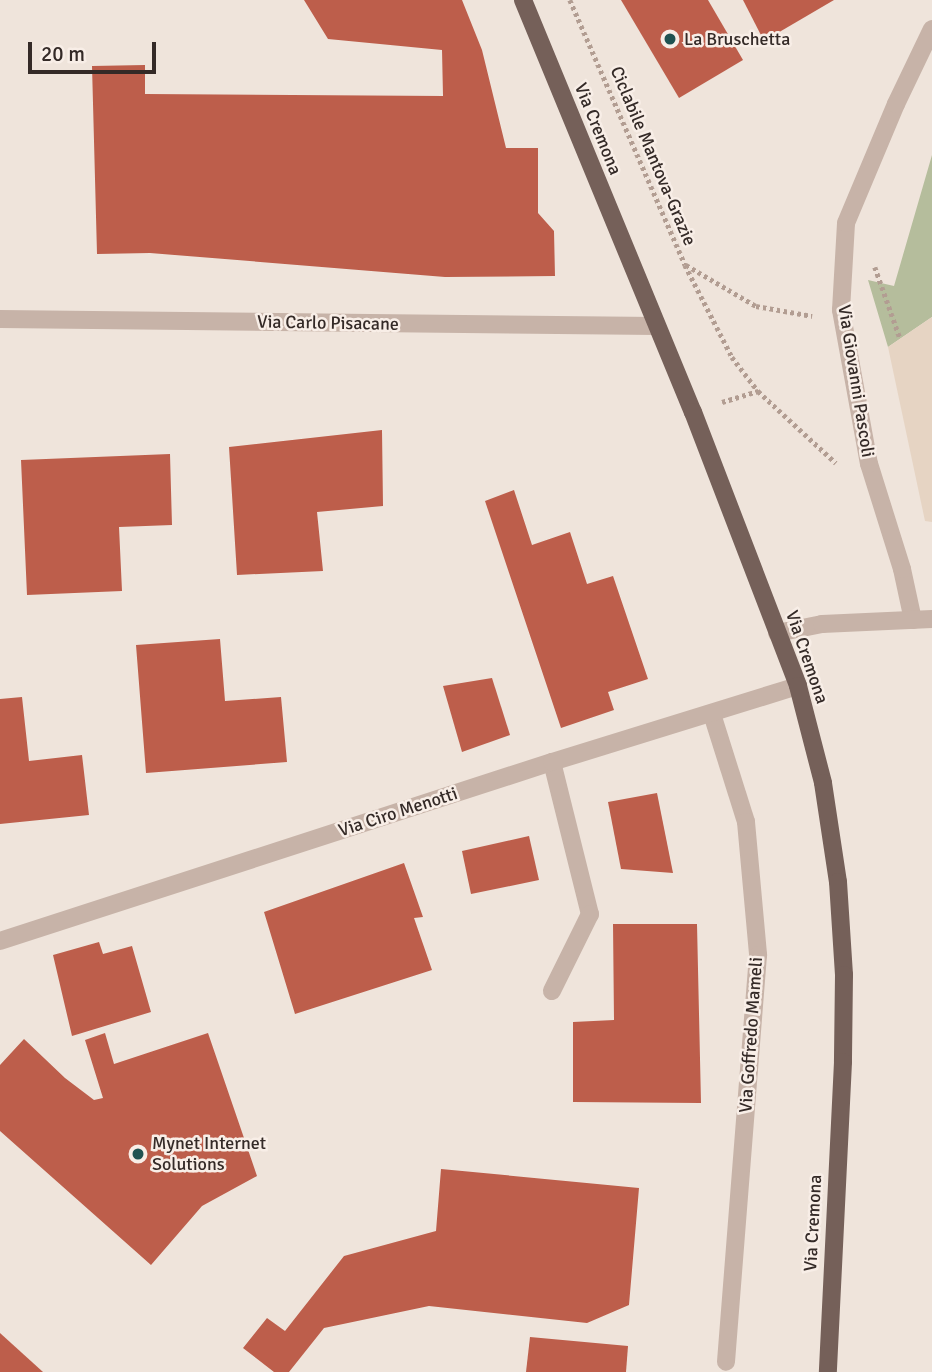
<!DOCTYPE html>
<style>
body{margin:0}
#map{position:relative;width:932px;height:1372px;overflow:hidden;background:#efe4db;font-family:Signika,sans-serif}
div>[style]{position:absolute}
.green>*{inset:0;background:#b5bd9c}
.plaza>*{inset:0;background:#e6d4c3}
.building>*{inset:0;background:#bd5e4b}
.path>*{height:4.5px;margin-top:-2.25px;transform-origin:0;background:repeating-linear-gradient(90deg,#b29d92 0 3.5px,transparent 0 7px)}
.street>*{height:18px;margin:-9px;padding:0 9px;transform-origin:9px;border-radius:9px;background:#c7b3a8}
.primary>*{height:18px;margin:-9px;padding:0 9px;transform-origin:9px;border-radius:9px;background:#756059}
.dots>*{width:19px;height:19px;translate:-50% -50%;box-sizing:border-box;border:4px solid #f8eee7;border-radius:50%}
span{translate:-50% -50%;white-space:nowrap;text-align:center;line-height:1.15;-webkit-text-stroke:5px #f8eee7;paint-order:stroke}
.poi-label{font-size:18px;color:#342a27}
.left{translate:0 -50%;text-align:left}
.street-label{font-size:18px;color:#342a27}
.scale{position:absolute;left:28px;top:42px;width:128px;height:32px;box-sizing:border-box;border:4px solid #342a27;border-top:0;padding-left:9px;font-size:21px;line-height:24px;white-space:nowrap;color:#342a27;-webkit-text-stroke:5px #f8eee7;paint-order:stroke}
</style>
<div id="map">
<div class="green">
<div style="clip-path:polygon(932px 155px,932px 317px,888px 347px,868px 280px,894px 286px)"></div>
</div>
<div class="plaza">
<div style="clip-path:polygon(932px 317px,932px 522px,925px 521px,888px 347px)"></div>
</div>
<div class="building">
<div style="clip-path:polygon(304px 0,462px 0,482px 50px,506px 148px,538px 148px,538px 213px,554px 231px,555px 276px,445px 277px,150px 253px,97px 254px,92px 66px,145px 65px,145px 94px,443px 96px,442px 50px,328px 39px)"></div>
<div style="clip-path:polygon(621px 0,708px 0,743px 60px,679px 98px)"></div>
<div style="clip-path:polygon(743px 0,834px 0,764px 41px)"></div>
<div style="clip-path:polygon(382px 430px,383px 506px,317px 512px,323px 571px,237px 575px,229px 447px)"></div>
<div style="clip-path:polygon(170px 454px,172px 525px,119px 527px,122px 591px,27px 595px,21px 460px)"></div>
<div style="clip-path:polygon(514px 490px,532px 545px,570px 532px,587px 584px,613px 576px,648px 679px,608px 692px,614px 710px,561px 728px,485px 501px)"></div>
<div style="clip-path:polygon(220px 639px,225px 701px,281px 697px,287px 762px,146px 773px,136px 645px)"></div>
<div style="clip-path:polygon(492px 678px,510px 735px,462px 752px,443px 686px)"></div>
<div style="clip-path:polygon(22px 697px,29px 761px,82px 755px,89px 815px,0 824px,0 699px)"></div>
<div style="clip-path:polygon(657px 793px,673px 873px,621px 869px,608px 802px)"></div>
<div style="clip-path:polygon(529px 836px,539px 880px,471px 894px,462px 851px)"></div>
<div style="clip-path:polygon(404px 863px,423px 917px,414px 918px,432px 970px,295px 1014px,264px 912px)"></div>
<div style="clip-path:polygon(613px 924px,697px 924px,701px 1103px,573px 1102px,573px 1022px,614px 1020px)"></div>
<div style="clip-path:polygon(99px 942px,103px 954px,132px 946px,151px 1012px,72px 1036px,53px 955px)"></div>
<div style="clip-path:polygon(105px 1033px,114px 1064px,208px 1033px,257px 1176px,202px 1206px,151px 1265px,0 1131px,0 1065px,24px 1039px,65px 1078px,94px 1100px,103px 1098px,85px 1040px)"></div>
<div style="clip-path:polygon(441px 1169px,639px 1188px,629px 1305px,587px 1323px,429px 1306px,324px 1328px,289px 1372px,274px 1372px,243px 1348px,267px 1318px,285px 1331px,344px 1256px,436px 1231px)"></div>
<div style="clip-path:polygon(0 1333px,43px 1372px,0 1372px)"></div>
<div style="clip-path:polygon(530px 1337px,628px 1346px,626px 1372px,526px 1372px)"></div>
</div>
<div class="path">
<div style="left:570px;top:0;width:289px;rotate:66.5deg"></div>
<div style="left:685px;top:265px;width:103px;rotate:62.9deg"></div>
<div style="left:732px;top:357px;width:43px;rotate:52.6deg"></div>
<div style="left:758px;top:391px;width:106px;rotate:42.7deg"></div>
<div style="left:686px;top:265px;width:81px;rotate:30.4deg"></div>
<div style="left:756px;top:306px;width:57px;rotate:10.1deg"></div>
<div style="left:875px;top:267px;width:75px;rotate:70.6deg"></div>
<div style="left:722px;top:402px;width:38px;rotate:-17deg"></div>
</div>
<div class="street">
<div style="left:0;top:319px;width:656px;rotate:0.61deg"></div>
<div style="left:913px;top:620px;width:52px;rotate:-102.2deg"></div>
<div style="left:902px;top:569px;width:110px;rotate:-107.4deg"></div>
<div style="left:869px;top:464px;width:157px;rotate:-100.3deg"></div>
<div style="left:841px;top:310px;width:87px;rotate:-86.7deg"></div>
<div style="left:846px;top:223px;width:129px;rotate:-67.2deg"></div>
<div style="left:896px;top:104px;width:83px;rotate:-64.4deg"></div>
<div style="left:777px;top:633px;width:46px;rotate:-11.3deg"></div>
<div style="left:822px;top:624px;width:110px;rotate:-2.6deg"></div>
<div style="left:712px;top:714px;width:113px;rotate:72.5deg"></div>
<div style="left:746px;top:822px;width:134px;rotate:84.8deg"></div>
<div style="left:758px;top:955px;width:408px;rotate:94.5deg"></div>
<div style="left:552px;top:762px;width:157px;rotate:76deg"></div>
<div style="left:590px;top:914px;width:86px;rotate:116.3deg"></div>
<div style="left:0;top:941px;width:580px;rotate:-17.97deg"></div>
<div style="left:552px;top:762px;width:257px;rotate:-17.2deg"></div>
</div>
<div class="primary">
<div style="left:523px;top:0;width:446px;rotate:67.6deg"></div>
<div style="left:693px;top:412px;width:293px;rotate:69deg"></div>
<div style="left:798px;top:686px;width:100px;rotate:75.5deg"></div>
<div style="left:823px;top:783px;width:100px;rotate:81.4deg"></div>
<div style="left:838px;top:882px;width:93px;rotate:86.3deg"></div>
<div style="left:844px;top:975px;width:87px;rotate:90.7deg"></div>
<div style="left:843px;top:1062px;width:310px;rotate:92.8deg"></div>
</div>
<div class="dots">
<div style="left:670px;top:39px;background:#205251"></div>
<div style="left:138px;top:1154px;background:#205251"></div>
</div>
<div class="poi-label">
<span class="left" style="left:684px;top:39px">La Bruschetta</span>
<span class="left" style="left:152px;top:1154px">Mynet Internet<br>Solutions</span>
</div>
<div class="street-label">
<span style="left:598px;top:129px;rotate:68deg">Via Cremona</span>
<span style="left:653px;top:156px;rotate:67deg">Ciclabile Mantova-Grazie</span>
<span style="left:328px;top:323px;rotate:1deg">Via Carlo Pisacane</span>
<span style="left:856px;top:381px;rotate:81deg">Via Giovanni Pascoli</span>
<span style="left:807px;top:657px;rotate:71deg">Via Cremona</span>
<span style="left:398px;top:812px;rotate:-18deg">Via Ciro Menotti</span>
<span style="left:751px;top:1035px;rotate:-86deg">Via Goffredo Mameli</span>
<span style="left:813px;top:1223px;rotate:-87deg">Via Cremona</span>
</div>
<div class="scale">20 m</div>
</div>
